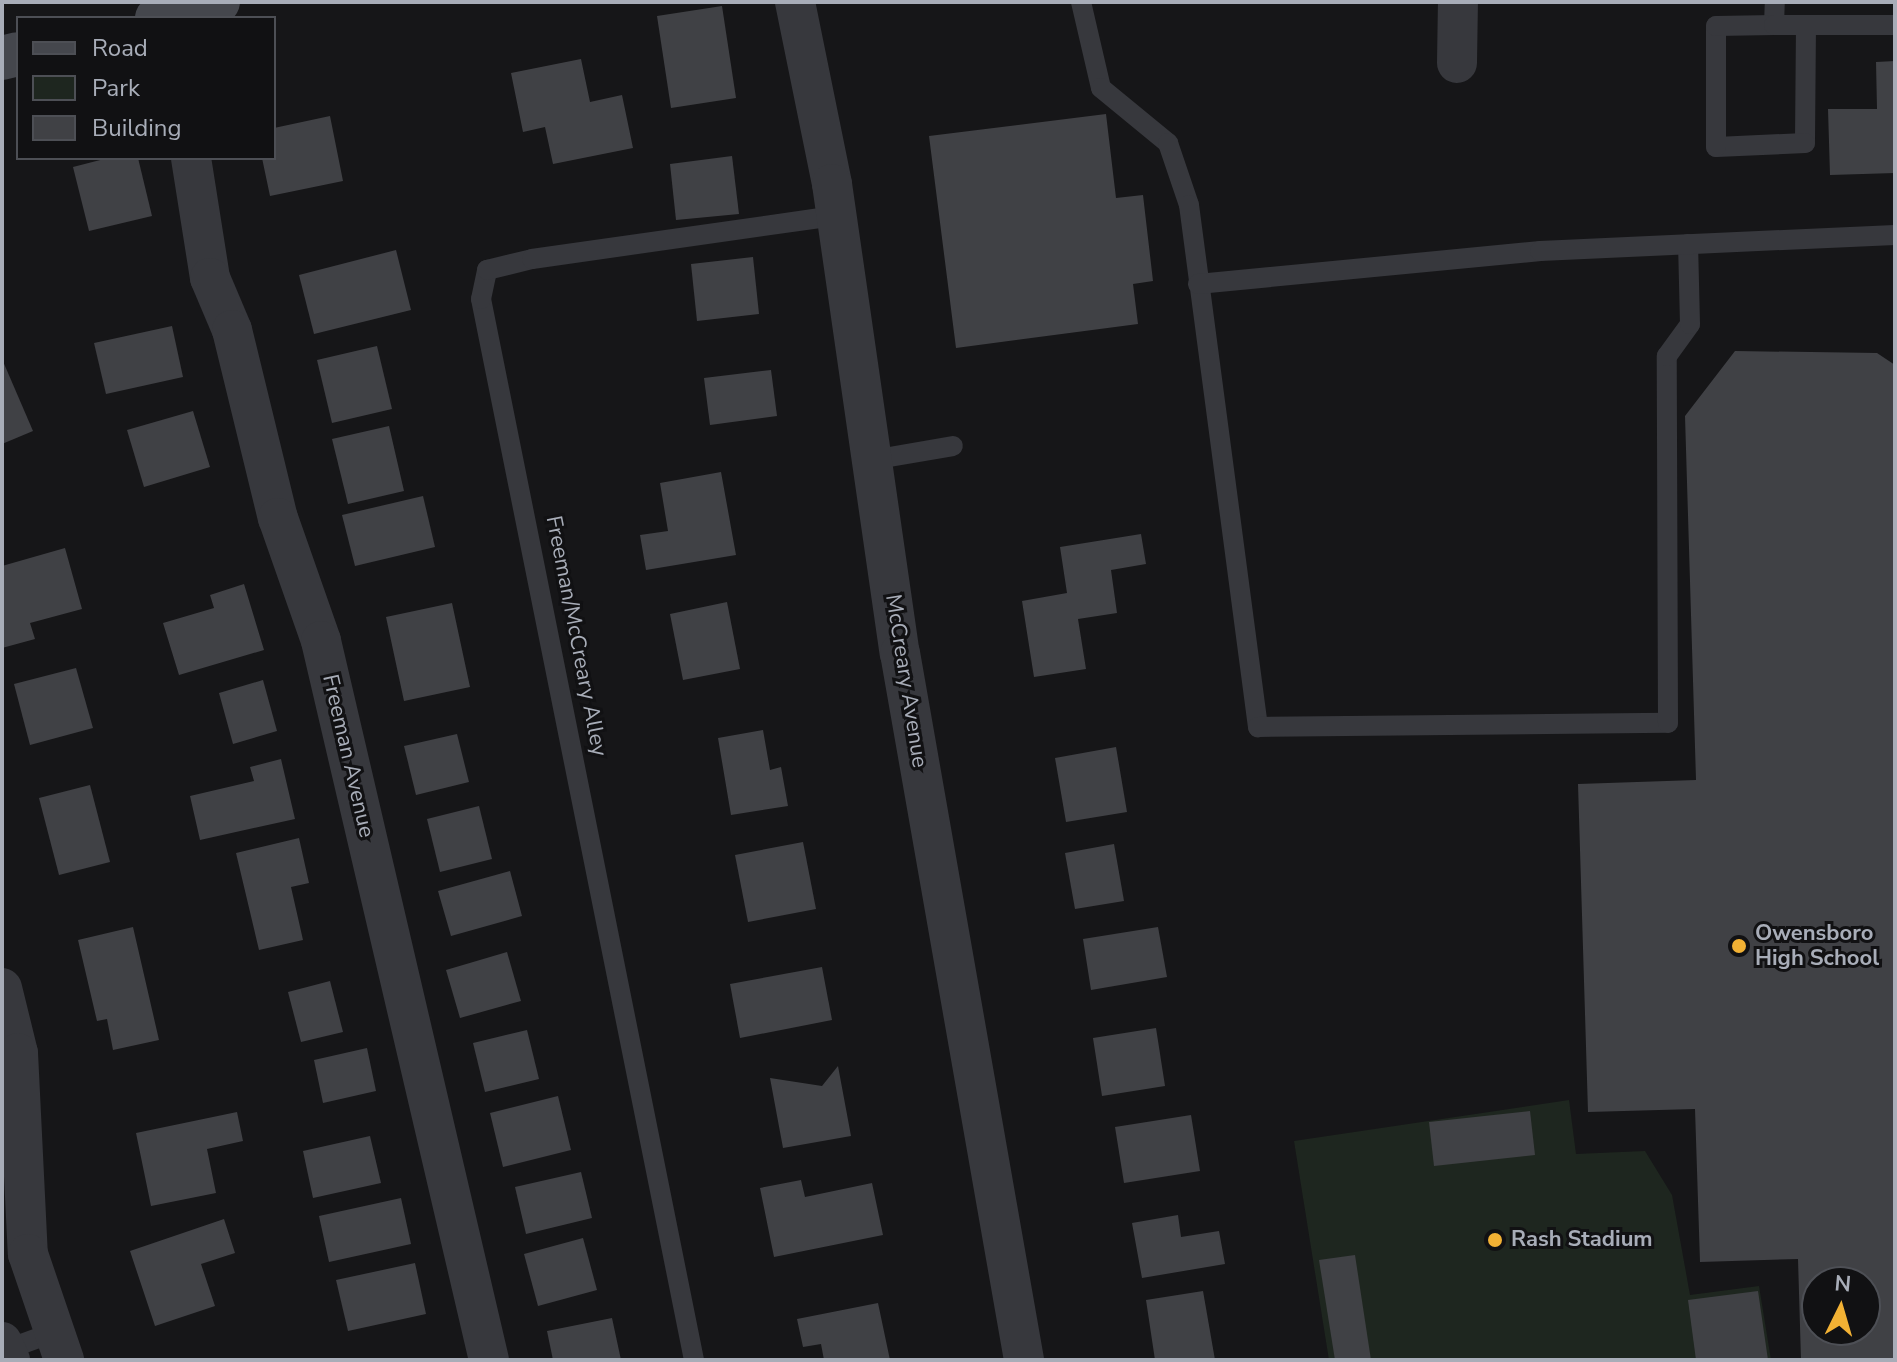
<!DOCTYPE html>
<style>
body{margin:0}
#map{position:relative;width:1897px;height:1362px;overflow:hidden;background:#161618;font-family:"Nunito Sans",sans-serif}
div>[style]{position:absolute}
.green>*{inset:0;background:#1e261f}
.building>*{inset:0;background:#404145}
.lane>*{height:20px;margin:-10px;padding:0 10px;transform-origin:10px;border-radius:10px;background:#37383d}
.street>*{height:40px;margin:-20px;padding:0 20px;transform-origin:20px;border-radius:20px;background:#37383d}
.secondary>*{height:44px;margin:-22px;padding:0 22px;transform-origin:22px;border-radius:22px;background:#45474d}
.dots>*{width:22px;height:22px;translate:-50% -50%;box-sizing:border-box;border:4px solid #111113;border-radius:50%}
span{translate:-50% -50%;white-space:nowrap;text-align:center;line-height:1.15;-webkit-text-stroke:6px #111113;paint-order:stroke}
.street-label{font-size:22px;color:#a8adb8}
.poi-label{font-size:22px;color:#a8adb8;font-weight:700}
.left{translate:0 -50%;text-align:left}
.frame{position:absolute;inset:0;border:4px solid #a8adb8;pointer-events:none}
.legend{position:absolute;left:16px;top:16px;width:260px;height:144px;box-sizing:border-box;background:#111113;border:2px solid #4d4f55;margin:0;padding:10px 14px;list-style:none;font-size:24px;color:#a8adb8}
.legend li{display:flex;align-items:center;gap:16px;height:40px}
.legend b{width:40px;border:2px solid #4d4f55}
.north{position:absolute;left:1801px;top:1266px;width:80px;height:80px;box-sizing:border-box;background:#111113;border:2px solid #4d4f55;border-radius:50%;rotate:5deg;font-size:22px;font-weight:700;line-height:32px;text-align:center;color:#a8adb8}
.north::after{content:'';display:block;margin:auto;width:28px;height:36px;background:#f2b134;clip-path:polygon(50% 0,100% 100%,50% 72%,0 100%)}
</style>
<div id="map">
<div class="green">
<div style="clip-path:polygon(1569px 1100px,1576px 1154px,1645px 1151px,1672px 1195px,1690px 1295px,1759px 1286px,1771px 1360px,1329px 1360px,1294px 1141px)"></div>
</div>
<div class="building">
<div style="clip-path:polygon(722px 6px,736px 98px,671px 108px,657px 16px)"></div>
<div style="clip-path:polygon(581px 59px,590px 102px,622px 95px,633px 148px,553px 164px,545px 127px,523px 132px,511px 73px)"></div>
<div style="clip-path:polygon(1895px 61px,1895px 173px,1830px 175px,1828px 109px,1877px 109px,1876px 62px)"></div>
<div style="clip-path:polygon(1106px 114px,1116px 198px,1143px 195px,1153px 281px,1133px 284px,1138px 324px,956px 348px,929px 136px)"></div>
<div style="clip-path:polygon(330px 116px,343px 181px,270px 196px,262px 158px,274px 158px,274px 128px)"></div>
<div style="clip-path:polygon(732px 156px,739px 214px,676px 220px,670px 164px)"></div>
<div style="clip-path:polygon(108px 158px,138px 158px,152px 216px,89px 231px,73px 167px)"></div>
<div style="clip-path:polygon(396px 250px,411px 310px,314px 334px,299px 275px)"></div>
<div style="clip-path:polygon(753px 257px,759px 314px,697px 321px,691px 264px)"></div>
<div style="clip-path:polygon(172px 326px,183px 377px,106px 394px,94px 343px)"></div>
<div style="clip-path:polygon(377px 346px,392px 409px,332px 423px,317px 360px)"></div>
<div style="clip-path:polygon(evenodd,1735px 351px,1877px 353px,1895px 365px,1895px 1360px,1801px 1360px,1798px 1259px,1700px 1262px,1695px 1109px,1588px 1112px,1578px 784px,1696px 780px,1685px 416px,1735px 351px,1817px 1282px,1865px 1282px,1865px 1330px,1817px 1330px,1817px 1282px)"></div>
<div style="clip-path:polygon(2px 359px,33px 431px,2px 444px)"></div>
<div style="clip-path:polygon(771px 370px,777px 416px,710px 425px,704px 378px)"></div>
<div style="clip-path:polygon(193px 411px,210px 467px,144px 487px,127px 430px)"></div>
<div style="clip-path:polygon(389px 426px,404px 491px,348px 504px,332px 439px)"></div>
<div style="clip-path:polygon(721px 472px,736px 555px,646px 570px,640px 535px,668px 531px,660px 483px)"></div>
<div style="clip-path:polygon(423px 496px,435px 547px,355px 566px,342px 515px)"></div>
<div style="clip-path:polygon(1141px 534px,1146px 564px,1111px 570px,1117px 613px,1078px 619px,1086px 669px,1034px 677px,1022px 601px,1067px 593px,1060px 547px)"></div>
<div style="clip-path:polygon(65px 548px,82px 609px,30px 623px,35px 639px,2px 648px,2px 566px)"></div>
<div style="clip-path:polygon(244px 584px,264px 650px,179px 675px,163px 623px,214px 608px,210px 595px)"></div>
<div style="clip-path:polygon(727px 602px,740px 669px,683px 680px,670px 614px)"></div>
<div style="clip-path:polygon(452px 603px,470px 687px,404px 701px,386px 617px)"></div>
<div style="clip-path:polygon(76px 668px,93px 728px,30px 745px,14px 684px)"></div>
<div style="clip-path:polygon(263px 680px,277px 731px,233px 744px,219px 693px)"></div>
<div style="clip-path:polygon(763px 730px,770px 770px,781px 767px,788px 806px,731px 815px,718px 738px)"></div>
<div style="clip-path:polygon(457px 734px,469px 782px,416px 795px,404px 746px)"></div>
<div style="clip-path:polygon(1116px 747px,1127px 812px,1066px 822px,1055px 758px)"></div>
<div style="clip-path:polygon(281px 759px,295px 819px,200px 840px,190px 796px,254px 781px,250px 767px)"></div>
<div style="clip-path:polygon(90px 785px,110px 862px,59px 875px,39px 798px)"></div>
<div style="clip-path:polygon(479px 806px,492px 859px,440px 872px,427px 819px)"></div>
<div style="clip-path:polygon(299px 838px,309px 883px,291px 887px,303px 940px,259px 950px,236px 853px)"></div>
<div style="clip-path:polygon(803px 842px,816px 909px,748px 922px,735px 855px)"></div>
<div style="clip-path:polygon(1114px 844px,1124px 901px,1075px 909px,1065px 853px)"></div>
<div style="clip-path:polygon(510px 871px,522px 916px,451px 936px,438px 891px)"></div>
<div style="clip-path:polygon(133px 927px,159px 1040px,113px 1050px,107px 1019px,97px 1021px,78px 940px)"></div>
<div style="clip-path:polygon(1158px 927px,1167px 977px,1091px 990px,1083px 939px)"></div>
<div style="clip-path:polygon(507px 952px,521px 1001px,460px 1018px,446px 970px)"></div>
<div style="clip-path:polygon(822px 967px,832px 1020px,740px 1038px,730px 984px)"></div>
<div style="clip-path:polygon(330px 981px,343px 1032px,301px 1042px,288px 992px)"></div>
<div style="clip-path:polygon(1156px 1028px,1165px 1086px,1102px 1096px,1093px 1038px)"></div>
<div style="clip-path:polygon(527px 1030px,539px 1079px,485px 1092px,473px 1043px)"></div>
<div style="clip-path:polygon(367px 1048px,376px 1091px,323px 1103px,314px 1060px)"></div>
<div style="clip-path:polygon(838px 1066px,851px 1136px,783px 1148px,770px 1078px,822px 1086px)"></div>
<div style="clip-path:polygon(558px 1096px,571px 1150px,503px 1167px,490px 1113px)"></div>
<div style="clip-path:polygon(1530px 1111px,1535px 1155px,1434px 1166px,1429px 1122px)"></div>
<div style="clip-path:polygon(237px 1112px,243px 1141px,207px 1149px,216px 1193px,151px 1206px,136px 1133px)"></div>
<div style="clip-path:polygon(1191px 1115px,1200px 1171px,1124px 1183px,1115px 1127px)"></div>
<div style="clip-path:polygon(370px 1136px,381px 1183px,313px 1198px,303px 1151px)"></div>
<div style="clip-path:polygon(581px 1172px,592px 1218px,526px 1234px,515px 1187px)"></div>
<div style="clip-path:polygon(801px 1180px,805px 1197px,872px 1183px,883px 1235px,774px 1257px,760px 1188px)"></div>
<div style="clip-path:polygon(401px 1198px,411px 1244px,329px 1262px,319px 1216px)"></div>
<div style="clip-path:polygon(1178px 1215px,1181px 1237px,1219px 1231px,1225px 1264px,1142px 1278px,1132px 1223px)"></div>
<div style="clip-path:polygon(224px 1219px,235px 1253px,201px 1264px,215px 1306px,155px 1326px,130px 1251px)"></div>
<div style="clip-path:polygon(583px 1238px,597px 1290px,538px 1306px,524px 1254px)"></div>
<div style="clip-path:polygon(1355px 1255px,1371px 1360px,1335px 1360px,1319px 1260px)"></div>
<div style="clip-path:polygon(415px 1263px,426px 1314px,348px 1331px,336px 1280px)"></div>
<div style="clip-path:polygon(1203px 1291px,1215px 1360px,1155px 1360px,1146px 1300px)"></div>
<div style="clip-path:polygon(1758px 1291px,1768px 1360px,1696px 1360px,1688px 1300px)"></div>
<div style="clip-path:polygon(878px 1303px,890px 1360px,824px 1360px,821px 1344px,803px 1347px,797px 1319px)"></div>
<div style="clip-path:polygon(612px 1318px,621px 1360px,553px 1360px,547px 1331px)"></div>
</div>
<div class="lane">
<div style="left:1081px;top:2px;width:88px;rotate:76.9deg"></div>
<div style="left:1101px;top:88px;width:87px;rotate:39.4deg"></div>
<div style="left:1168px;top:143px;width:65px;rotate:71.3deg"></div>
<div style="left:1189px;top:205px;width:527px;rotate:82.47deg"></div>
<div style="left:1258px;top:727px;width:410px;rotate:-0.6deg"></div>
<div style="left:1668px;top:723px;width:367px;rotate:-90.2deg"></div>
<div style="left:1667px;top:356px;width:39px;rotate:-54deg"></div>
<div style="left:1690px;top:324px;width:80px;rotate:-91.4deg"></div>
<div style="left:1774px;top:25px;width:23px;rotate:-88deg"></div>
<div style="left:1806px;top:25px;width:118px;rotate:90.5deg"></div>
<div style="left:1805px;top:143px;width:89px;rotate:177.4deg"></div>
<div style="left:1716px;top:147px;width:121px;rotate:-90deg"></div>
<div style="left:1716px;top:26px;width:58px;rotate:-1deg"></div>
<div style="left:1774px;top:25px;width:121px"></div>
<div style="left:1198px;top:284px;width:344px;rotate:-5.5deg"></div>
<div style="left:1540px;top:251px;width:355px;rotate:-2.6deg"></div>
<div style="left:872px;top:460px;width:82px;rotate:-9.8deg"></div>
<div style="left:5px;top:1350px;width:50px;rotate:-19.9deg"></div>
<div style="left:694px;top:1360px;width:1082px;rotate:-101.35deg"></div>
<div style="left:481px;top:299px;width:30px;rotate:-78deg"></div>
<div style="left:487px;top:270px;width:46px;rotate:-13.7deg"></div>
<div style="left:532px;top:259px;width:307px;rotate:-8.1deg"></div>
</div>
<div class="street">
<div style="left:795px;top:2px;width:186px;rotate:78.5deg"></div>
<div style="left:832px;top:184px;width:474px;rotate:81.8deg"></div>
<div style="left:900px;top:653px;width:718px;rotate:80.05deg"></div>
<div style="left:1457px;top:63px;width:61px;rotate:-89.1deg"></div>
<div style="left:191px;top:158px;width:121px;rotate:81deg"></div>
<div style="left:210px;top:278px;width:56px;rotate:67.1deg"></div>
<div style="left:232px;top:330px;width:194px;rotate:76.3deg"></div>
<div style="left:278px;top:518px;width:130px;rotate:70.7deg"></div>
<div style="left:321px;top:641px;width:738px;rotate:76.85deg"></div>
<div style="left:2px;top:988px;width:67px;rotate:76.2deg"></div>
<div style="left:18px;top:1053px;width:201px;rotate:87.2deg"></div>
<div style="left:28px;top:1254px;width:112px;rotate:71.2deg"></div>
<div style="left:2px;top:1342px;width:20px;rotate:66deg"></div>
</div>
<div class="secondary">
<div style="left:157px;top:18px;width:63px;rotate:-14.7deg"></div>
<div style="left:2px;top:58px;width:16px;rotate:-14deg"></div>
</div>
<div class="dots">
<div style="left:1739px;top:946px;background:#f2b134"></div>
<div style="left:1495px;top:1240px;background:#f2b134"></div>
</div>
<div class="street-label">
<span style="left:576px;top:636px;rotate:79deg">Freeman/McCreary Alley</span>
<span style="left:906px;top:681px;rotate:81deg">McCreary Avenue</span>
<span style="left:348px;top:756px;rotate:77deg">Freeman Avenue</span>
</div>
<div class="poi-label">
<span class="left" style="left:1755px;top:946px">Owensboro<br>High School</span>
<span class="left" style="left:1511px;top:1240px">Rash Stadium</span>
</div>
<div class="frame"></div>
<ul class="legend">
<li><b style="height:10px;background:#45474d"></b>Road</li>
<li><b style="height:22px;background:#1e261f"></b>Park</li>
<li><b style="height:22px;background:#404145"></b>Building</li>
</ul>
<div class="north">N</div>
</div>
